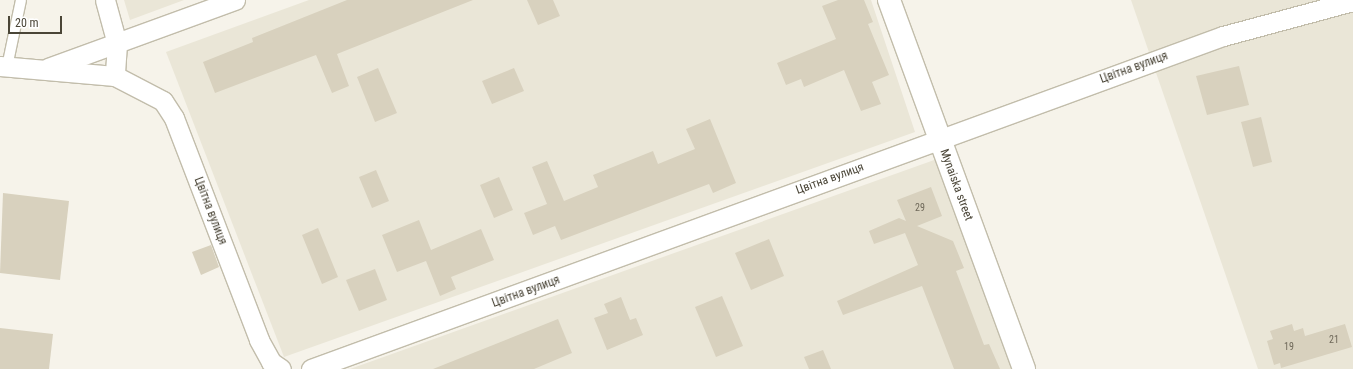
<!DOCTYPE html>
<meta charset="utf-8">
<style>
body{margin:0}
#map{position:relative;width:1353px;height:369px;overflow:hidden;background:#f6f3ea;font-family:"Roboto Condensed",sans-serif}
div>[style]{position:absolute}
.residential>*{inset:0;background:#eae6d7}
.building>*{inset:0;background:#d8d1be}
.roads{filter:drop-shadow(1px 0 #c2bdab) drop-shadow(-1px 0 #c2bdab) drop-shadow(0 1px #c2bdab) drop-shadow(0 -1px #c2bdab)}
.service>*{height:10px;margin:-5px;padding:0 5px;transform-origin:5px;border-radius:5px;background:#fff}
.minor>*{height:19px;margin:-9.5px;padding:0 9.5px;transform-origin:9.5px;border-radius:9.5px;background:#fff}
.tertiary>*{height:22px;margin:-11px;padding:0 11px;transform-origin:11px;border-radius:11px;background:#fff}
span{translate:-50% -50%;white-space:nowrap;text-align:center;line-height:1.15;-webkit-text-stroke:3px #fff;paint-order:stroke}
.number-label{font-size:10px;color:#6e6859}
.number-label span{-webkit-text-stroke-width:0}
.street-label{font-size:12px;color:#4a4537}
.scale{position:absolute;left:8px;top:16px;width:54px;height:18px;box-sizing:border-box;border:2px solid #4a4537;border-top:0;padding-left:5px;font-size:12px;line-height:14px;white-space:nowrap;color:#4a4537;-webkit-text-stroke:3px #fff;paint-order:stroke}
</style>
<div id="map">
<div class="residential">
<div style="clip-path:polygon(124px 0,184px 0,130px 20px)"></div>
<div style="clip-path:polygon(309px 0,871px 0,915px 132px,284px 357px,166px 52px)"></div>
<div style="clip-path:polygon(1131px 0,1353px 0,1353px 369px,1258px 369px)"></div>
<div style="clip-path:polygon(937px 159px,1012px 369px,350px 369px)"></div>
</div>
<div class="building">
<div style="clip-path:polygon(347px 0,473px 0,337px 54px,349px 86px,332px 93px,316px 55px,215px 93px,203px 62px,253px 42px,252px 38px)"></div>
<div style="clip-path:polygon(527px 0,553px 0,560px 16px,538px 25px)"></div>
<div style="clip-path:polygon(838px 0,864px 0,873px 22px,868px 24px,889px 75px,872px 82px,881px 104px,861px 111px,844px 70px,804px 87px,801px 79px,786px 85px,777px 63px,836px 39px,822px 6px)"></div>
<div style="clip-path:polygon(1239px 66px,1249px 105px,1207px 115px,1196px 76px)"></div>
<div style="clip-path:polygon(378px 68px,397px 113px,375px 122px,357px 77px)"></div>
<div style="clip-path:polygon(514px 68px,524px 91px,492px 104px,482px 81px)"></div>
<div style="clip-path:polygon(1261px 117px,1272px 162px,1253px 167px,1241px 122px)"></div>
<div style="clip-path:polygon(710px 119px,736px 183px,713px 193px,709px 184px,561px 240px,555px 226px,533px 235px,524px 213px,547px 204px,532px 167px,547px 161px,564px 201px,598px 187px,593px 175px,653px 151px,658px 164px,695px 149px,686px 129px)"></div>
<div style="clip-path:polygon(376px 170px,389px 201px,372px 208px,359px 177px)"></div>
<div style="clip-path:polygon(499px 177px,513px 210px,494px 218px,480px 185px)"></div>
<div style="clip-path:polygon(931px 187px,942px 216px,917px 226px,953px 241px,964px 268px,956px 271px,984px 345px,989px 344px,1000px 369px,954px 369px,922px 286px,843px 315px,837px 301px,918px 265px,905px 233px,874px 244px,869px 231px,899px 218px,906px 221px,897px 200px)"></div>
<div style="clip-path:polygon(3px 193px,69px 201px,60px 280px,0 273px)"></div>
<div style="clip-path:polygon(419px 220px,431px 250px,481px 229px,494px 260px,451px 277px,456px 289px,440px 296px,426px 261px,397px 272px,382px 235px)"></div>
<div style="clip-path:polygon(318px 228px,338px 277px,322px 284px,302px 235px)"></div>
<div style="clip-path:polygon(769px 239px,784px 276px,751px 290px,735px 253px)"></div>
<div style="clip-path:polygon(211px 245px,219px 267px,201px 275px,192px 252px)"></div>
<div style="clip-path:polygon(375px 269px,387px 300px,359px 311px,346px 280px)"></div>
<div style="clip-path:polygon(722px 296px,743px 346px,716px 357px,695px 307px)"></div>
<div style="clip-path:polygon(621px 297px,630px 320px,636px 318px,643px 335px,607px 350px,594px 318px,608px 313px,604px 304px)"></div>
<div style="clip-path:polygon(558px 319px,572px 353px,534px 369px,433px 369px)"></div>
<div style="clip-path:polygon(1292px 324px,1294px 331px,1303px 328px,1305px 336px,1345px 324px,1352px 347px,1281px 368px,1280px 363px,1274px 365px,1267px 341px,1273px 339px,1270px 331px)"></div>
<div style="clip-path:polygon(0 328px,53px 334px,49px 369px,0 369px)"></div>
<div style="clip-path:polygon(823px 350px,831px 369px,809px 369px,804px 357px)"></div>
</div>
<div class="roads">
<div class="service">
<div style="left:7px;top:67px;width:68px;rotate:-78.2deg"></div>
</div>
<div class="minor">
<div style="left:105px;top:0;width:46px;rotate:74.7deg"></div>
<div style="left:117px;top:44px;width:32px;rotate:94deg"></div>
<div style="left:0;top:66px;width:115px;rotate:5deg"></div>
<div style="left:115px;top:76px;width:54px;rotate:27.5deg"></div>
<div style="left:163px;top:101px;width:20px;rotate:57deg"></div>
<div style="left:174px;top:118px;width:238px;rotate:69deg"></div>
<div style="left:259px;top:340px;width:25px;rotate:61deg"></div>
<div style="left:271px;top:362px;width:12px;rotate:35deg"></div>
<div style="left:48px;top:68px;width:199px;rotate:-20deg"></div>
<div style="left:311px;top:369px;width:971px;rotate:-20.06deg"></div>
<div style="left:1223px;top:36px;width:135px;rotate:-15.1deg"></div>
</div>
<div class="tertiary">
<div style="left:889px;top:0;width:393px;rotate:69.9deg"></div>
</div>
</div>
<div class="number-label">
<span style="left:920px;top:208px">29</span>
<span style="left:1334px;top:340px">21</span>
<span style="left:1289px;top:347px">19</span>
</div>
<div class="street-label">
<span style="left:1134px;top:68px;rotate:-20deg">Цвітна вулиця</span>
<span style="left:830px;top:179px;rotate:-20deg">Цвітна вулиця</span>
<span style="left:956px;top:185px;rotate:70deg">Mynaiska street</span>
<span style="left:210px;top:211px;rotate:69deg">Цвітна вулиця</span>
<span style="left:526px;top:292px;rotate:-20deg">Цвітна вулиця</span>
</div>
<div class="scale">20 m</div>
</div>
